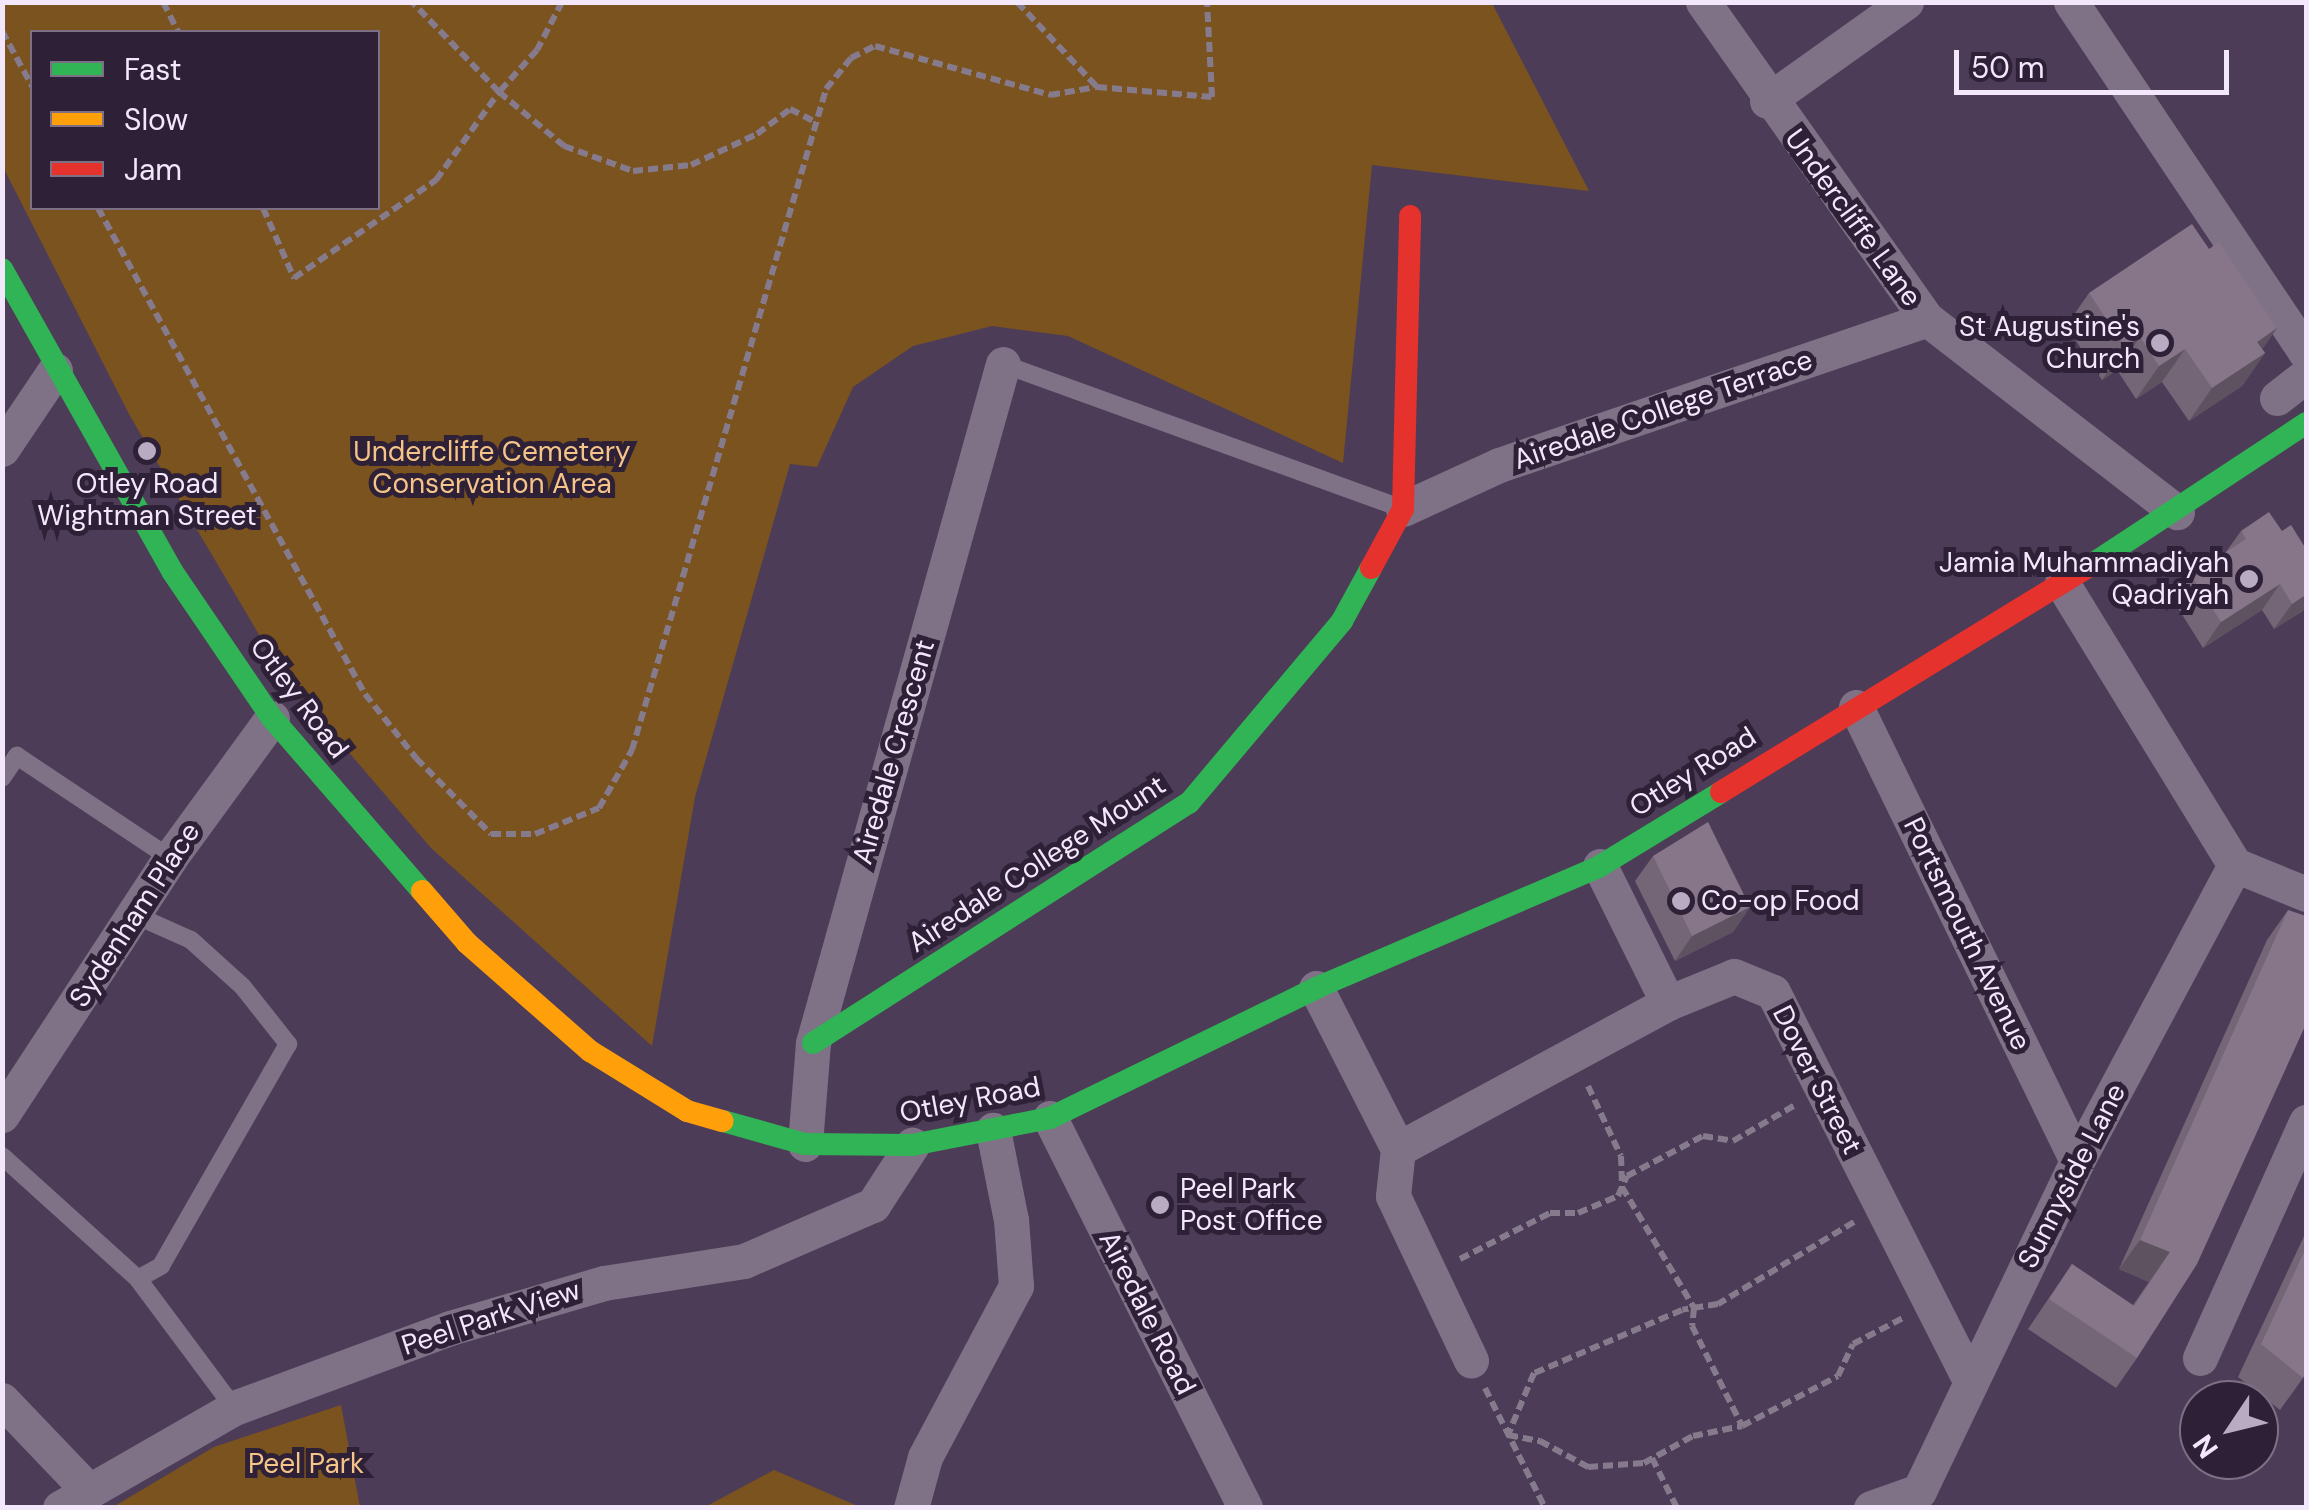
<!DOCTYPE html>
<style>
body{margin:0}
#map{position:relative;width:2309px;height:1510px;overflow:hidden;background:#4d3c57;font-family:"DM Sans",sans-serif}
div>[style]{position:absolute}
.green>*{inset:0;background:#7b531f}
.path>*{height:6px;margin-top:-3px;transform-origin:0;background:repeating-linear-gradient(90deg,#867b8d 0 10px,transparent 0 15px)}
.lane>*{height:18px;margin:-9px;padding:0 9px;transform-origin:9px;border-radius:9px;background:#7f7287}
.street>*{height:35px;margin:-17.5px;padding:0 17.5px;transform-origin:17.5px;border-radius:17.5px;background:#7f7287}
.fast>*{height:22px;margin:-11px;padding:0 11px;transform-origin:11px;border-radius:11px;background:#30b455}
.slow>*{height:22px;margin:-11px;padding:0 11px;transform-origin:11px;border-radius:11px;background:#ff9f0a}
.jam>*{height:22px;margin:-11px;padding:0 11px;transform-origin:11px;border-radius:11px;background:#e5322d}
.wall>*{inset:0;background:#746577}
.shaded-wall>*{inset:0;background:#5e5261}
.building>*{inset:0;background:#87758a}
.dots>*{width:28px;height:28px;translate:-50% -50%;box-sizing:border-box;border:5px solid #2e2037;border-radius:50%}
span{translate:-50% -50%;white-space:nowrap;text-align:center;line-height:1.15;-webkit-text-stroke:10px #2e2037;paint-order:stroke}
.street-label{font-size:28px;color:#f3e8fb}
.poi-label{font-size:28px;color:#f3e8fb}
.right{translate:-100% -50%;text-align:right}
.left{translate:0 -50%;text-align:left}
.park-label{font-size:28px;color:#f5c488}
.frame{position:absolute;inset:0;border:5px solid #f3e8fb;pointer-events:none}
.legend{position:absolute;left:30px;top:30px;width:350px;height:180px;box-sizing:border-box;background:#2e2037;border:2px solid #7d7085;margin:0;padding:12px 18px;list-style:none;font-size:30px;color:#f3e8fb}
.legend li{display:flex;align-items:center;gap:20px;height:50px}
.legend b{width:50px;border:2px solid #7d7085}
.north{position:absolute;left:2179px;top:1380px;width:100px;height:100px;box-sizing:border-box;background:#2e2037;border:2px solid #7d7085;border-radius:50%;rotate:235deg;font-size:28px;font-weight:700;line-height:40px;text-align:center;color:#f3e8fb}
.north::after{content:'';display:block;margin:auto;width:35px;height:45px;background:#b9acc2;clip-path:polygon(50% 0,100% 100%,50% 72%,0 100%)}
.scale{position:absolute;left:1954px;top:50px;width:275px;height:45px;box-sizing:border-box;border:5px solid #f3e8fb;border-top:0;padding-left:12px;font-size:30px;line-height:35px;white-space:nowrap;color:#f3e8fb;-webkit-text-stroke:8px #2e2037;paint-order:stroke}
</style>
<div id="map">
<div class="green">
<div style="clip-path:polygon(evenodd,1492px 3px,1589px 191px,1372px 165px,1343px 463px,1068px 336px,992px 326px,913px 346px,853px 387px,817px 467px,790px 464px,695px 797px,652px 1046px,431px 848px,284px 677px,130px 416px,3px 167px,3px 3px,1492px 3px,32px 32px,378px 32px,378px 208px,32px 208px,32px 32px)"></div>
<div style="clip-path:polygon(341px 1405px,360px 1507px,113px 1507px,214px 1447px)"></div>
<div style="clip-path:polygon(774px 1470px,860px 1507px,705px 1507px)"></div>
</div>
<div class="path">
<div style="left:163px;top:2px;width:34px;rotate:63deg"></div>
<div style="left:562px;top:2px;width:54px;rotate:117.5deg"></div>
<div style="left:537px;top:50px;width:57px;rotate:132.1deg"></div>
<div style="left:499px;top:92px;width:85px;rotate:39.7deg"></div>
<div style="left:564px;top:146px;width:73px;rotate:19.9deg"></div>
<div style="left:633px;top:171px;width:58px;rotate:-5.9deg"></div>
<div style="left:691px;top:165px;width:73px;rotate:-25.2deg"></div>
<div style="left:757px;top:134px;width:41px;rotate:-37.1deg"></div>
<div style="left:790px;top:109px;width:28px;rotate:27deg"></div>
<div style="left:1017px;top:2px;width:117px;rotate:46.7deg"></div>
<div style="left:2px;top:31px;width:63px;rotate:61.4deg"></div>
<div style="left:98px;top:208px;width:555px;rotate:61.22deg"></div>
<div style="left:365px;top:694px;width:82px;rotate:51.4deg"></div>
<div style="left:416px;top:758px;width:107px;rotate:45.4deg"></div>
<div style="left:491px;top:834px;width:44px"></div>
<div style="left:535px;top:834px;width:69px;rotate:-22.1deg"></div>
<div style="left:599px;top:808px;width:67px;rotate:-60.4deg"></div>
<div style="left:632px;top:750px;width:689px;rotate:-73.64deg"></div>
<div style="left:826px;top:89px;width:40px;rotate:-51deg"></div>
<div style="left:851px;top:58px;width:27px;rotate:-27deg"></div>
<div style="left:875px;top:46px;width:182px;rotate:15.6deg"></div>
<div style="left:1050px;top:95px;width:48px;rotate:-9.7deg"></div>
<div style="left:1097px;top:87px;width:115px;rotate:5deg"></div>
<div style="left:1212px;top:97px;width:95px;rotate:-93deg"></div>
<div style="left:263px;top:208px;width:77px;rotate:66.1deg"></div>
<div style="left:294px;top:278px;width:173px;rotate:-34.6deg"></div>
<div style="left:436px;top:180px;width:108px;rotate:-54.4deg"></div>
<div style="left:499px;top:92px;width:125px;rotate:-134deg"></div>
<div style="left:1588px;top:1086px;width:77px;rotate:64.8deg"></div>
<div style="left:1621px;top:1156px;width:31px;rotate:88deg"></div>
<div style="left:1622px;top:1187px;width:141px;rotate:59.2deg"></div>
<div style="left:1694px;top:1308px;width:18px;rotate:96deg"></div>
<div style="left:1692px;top:1326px;width:112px;rotate:63.4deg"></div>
<div style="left:1854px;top:1222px;width:159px;rotate:148.9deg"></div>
<div style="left:1718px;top:1304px;width:36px;rotate:171deg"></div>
<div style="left:1682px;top:1310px;width:161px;rotate:156.9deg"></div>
<div style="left:1534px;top:1373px;width:67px;rotate:112.8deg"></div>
<div style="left:1508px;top:1435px;width:33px;rotate:11deg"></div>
<div style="left:1540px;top:1441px;width:55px;rotate:28.4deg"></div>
<div style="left:1588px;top:1467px;width:56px;rotate:-4.1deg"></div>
<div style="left:1644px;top:1463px;width:56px;rotate:-28.9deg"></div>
<div style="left:1693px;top:1436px;width:50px;rotate:-11.5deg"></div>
<div style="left:1742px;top:1426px;width:108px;rotate:-27.5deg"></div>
<div style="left:1838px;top:1376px;width:35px;rotate:-65deg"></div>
<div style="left:1853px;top:1344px;width:56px;rotate:-27.5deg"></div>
<div style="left:1460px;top:1259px;width:101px;rotate:-27.1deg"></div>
<div style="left:1550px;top:1213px;width:28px"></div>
<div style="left:1578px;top:1213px;width:43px;rotate:-23deg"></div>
<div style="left:1618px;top:1196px;width:22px;rotate:-66deg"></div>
<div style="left:1627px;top:1176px;width:86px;rotate:-27.8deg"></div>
<div style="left:1703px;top:1136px;width:30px;rotate:9deg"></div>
<div style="left:1733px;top:1141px;width:72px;rotate:-30.1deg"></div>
<div style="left:1485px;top:1388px;width:134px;rotate:63.4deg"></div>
<div style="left:1652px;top:1458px;width:56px;rotate:63.4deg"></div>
</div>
<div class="lane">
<div style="left:1003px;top:364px;width:419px;rotate:19.9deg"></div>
<div style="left:2px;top:778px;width:27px;rotate:-56deg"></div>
<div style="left:17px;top:756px;width:184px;rotate:33.7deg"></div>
<div style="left:135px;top:915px;width:61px;rotate:24.1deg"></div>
<div style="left:191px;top:940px;width:70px;rotate:42.1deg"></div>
<div style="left:243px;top:987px;width:73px;rotate:51.7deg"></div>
<div style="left:288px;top:1044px;width:256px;rotate:119.8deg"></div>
<div style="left:161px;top:1266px;width:26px;rotate:151deg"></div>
<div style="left:2px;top:1156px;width:183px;rotate:42.1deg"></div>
<div style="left:138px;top:1279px;width:161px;rotate:53.3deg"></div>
</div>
<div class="street">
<div style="left:1703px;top:2px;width:388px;rotate:54.8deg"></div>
<div style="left:1927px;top:319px;width:316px;rotate:37.7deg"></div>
<div style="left:2071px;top:2px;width:422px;rotate:56.2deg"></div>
<div style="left:1767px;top:101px;width:171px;rotate:-35.5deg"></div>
<div style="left:2277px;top:398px;width:37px;rotate:-38deg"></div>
<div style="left:2px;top:449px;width:95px;rotate:-56.1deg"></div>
<div style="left:1403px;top:509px;width:106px;rotate:-24.6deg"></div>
<div style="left:1499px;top:465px;width:452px;rotate:-18.8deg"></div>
<div style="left:2062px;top:583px;width:331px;rotate:58.5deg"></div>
<div style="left:2235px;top:865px;width:77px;rotate:22.2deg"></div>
<div style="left:1856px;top:707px;width:505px;rotate:64.04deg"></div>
<div style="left:1600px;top:866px;width:153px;rotate:63.6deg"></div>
<div style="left:1316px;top:988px;width:181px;rotate:63deg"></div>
<div style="left:1398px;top:1149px;width:47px;rotate:96.1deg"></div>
<div style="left:1393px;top:1196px;width:182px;rotate:64.6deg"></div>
<div style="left:2px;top:1115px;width:307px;rotate:-56.8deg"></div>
<div style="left:170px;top:858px;width:173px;rotate:-53.9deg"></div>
<div style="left:1050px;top:1118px;width:436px;rotate:63.4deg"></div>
<div style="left:805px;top:1144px;width:101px;rotate:-85.5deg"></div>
<div style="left:813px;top:1043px;width:705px;rotate:-74.37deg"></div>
<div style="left:1398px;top:1149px;width:307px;rotate:-28.4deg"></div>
<div style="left:1668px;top:1003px;width:71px;rotate:-22.2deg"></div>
<div style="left:1734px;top:976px;width:42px;rotate:22.3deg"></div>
<div style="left:1773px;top:992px;width:437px;rotate:63.1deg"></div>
<div style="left:2200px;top:1358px;width:259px;rotate:-65.8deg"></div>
<div style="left:2px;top:1400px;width:126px;rotate:46.3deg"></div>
<div style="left:1919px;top:1491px;width:366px;rotate:-64.4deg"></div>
<div style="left:2077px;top:1161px;width:336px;rotate:-61.9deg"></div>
<div style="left:60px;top:1508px;width:201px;rotate:-29.9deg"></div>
<div style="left:234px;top:1408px;width:230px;rotate:-20.3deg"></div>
<div style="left:450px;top:1328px;width:160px;rotate:-16.3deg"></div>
<div style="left:604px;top:1283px;width:142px;rotate:-8.9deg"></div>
<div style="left:744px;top:1261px;width:141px;rotate:-23.5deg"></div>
<div style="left:873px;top:1205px;width:72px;rotate:-57deg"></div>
<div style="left:911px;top:1508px;width:53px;rotate:-74.6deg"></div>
<div style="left:925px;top:1457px;width:194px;rotate:-62deg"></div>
<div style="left:1016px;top:1286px;width:66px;rotate:-94.3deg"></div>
<div style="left:1011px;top:1220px;width:92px;rotate:-101.3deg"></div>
<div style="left:1871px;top:1508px;width:51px;rotate:-19.5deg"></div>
</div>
<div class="fast">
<div style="left:2px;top:269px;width:347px;rotate:60.6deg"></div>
<div style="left:172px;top:571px;width:178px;rotate:55.8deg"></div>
<div style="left:272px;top:718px;width:229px;rotate:49.1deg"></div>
<div style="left:2091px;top:565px;width:258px;rotate:-33.4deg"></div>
<div style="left:813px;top:1043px;width:446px;rotate:-32.6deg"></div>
<div style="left:1189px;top:803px;width:238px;rotate:-49.9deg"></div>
<div style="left:1342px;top:621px;width:60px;rotate:-61.3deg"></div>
<div style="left:723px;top:1121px;width:85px;rotate:15.7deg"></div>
<div style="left:805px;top:1144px;width:107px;rotate:0.5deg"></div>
<div style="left:912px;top:1145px;width:141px;rotate:-11.1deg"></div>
<div style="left:1050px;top:1118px;width:296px;rotate:-26deg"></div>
<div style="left:1316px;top:988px;width:309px;rotate:-23.2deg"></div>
<div style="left:1600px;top:866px;width:142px;rotate:-31.4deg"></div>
</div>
<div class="slow">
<div style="left:422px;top:891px;width:69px;rotate:49.1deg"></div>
<div style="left:467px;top:943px;width:164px;rotate:41.3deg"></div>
<div style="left:590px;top:1051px;width:114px;rotate:31.7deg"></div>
<div style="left:687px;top:1111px;width:37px;rotate:16deg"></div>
</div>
<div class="jam">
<div style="left:1371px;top:568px;width:67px;rotate:-61.5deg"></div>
<div style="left:1403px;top:509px;width:293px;rotate:-88.6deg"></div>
<div style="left:1721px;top:792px;width:434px;rotate:-31.5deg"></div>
</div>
<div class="wall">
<div style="clip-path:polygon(2209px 249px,2277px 328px,2262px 349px,2265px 353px,2242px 386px,2189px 421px,2162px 382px,2136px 399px,2117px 370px,2102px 380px,2066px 326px,2089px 293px)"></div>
<div style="clip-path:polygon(2241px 531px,2303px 611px,2274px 629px,2262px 610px,2203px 648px,2173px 600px,2191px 575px,2226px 552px)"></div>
<div style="clip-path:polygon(1653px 856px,1750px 907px,1733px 932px,1675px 961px,1635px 881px)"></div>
<div style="clip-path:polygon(2288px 910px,2137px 1358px,2116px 1388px,2028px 1329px,2072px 1264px,2133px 1305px,2149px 1282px,2119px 1269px,2267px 940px)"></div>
<div style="clip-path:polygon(2306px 1232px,2306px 1370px,2303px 1378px,2280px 1410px,2238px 1377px)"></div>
</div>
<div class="shaded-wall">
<div style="clip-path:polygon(2277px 328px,2255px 360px,2265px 353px,2242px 386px,2189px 421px,2212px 388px,2257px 342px)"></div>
<div style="clip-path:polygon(2140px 337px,2117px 370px,2102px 380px,2125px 347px)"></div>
<div style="clip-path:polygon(2185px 349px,2162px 382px,2136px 399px,2159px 366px)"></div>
<div style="clip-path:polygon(2280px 584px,2262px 610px,2203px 648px,2221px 622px)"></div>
<div style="clip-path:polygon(2306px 595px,2306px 606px,2303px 611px,2274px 629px,2292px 604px)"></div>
<div style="clip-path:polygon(1750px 907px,1733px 932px,1675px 961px,1692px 936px)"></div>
<div style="clip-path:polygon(2140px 1240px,2170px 1252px,2149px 1282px,2119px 1269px)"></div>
</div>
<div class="building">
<div style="clip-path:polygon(2192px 224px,2209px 249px,2219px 242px,2277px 328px,2257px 342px,2265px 353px,2212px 388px,2185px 349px,2159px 366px,2140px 337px,2125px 347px,2089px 293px)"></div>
<div style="clip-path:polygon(2269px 512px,2282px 531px,2291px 525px,2306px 549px,2306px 595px,2292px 604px,2280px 584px,2221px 622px,2191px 575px,2246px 539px,2241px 531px)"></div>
<div style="clip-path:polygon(1708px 822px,1750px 907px,1692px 936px,1653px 856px)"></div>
<div style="clip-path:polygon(2288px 910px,2306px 916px,2306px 1024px,2197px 1264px,2137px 1358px,2049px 1299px,2072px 1264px,2134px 1306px,2170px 1252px,2140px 1240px)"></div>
<div style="clip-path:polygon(2306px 1248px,2306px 1370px,2303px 1378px,2261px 1344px)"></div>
</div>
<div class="dots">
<div style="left:2160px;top:343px;background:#b9acc2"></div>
<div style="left:147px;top:451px;background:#b9acc2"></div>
<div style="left:2249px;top:579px;background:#b9acc2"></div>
<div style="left:1681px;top:901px;background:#b9acc2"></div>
<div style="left:1160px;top:1205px;background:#b9acc2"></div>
</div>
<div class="street-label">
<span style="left:1853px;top:218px;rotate:54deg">Undercliffe Lane</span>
<span style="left:1663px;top:410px;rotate:-19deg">Airedale College Terrace</span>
<span style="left:299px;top:698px;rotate:53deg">Otley Road</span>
<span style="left:894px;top:752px;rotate:-74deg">Airedale Crescent</span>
<span style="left:1693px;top:772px;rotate:-32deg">Otley Road</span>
<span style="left:1037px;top:864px;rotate:-33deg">Airedale College Mount</span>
<span style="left:135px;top:915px;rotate:-57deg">Sydenham Place</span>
<span style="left:1967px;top:934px;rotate:64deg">Portsmouth Avenue</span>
<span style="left:1817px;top:1080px;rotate:63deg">Dover Street</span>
<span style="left:970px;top:1100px;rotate:-11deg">Otley Road</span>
<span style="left:2072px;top:1176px;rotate:-63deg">Sunnyside Lane</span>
<span style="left:1147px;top:1313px;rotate:63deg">Airedale Road</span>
<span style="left:491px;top:1318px;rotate:-18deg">Peel Park View</span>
</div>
<div class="poi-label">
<span class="right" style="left:2140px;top:343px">St Augustine's<br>Church</span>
<span style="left:147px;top:500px">Otley Road<br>Wightman Street</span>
<span class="right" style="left:2229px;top:579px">Jamia Muhammadiyah<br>Qadriyah</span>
<span class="left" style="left:1701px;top:901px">Co-op Food</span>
<span class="left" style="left:1180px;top:1205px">Peel Park<br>Post Office</span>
</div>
<div class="park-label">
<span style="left:492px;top:468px">Undercliffe Cemetery<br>Conservation Area</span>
<span style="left:306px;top:1464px">Peel Park</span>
</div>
<div class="frame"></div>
<ul class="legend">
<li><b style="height:12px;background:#30b455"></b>Fast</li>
<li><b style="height:12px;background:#ff9f0a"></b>Slow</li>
<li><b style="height:12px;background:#e5322d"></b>Jam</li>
</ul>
<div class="north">N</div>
<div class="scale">50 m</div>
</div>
